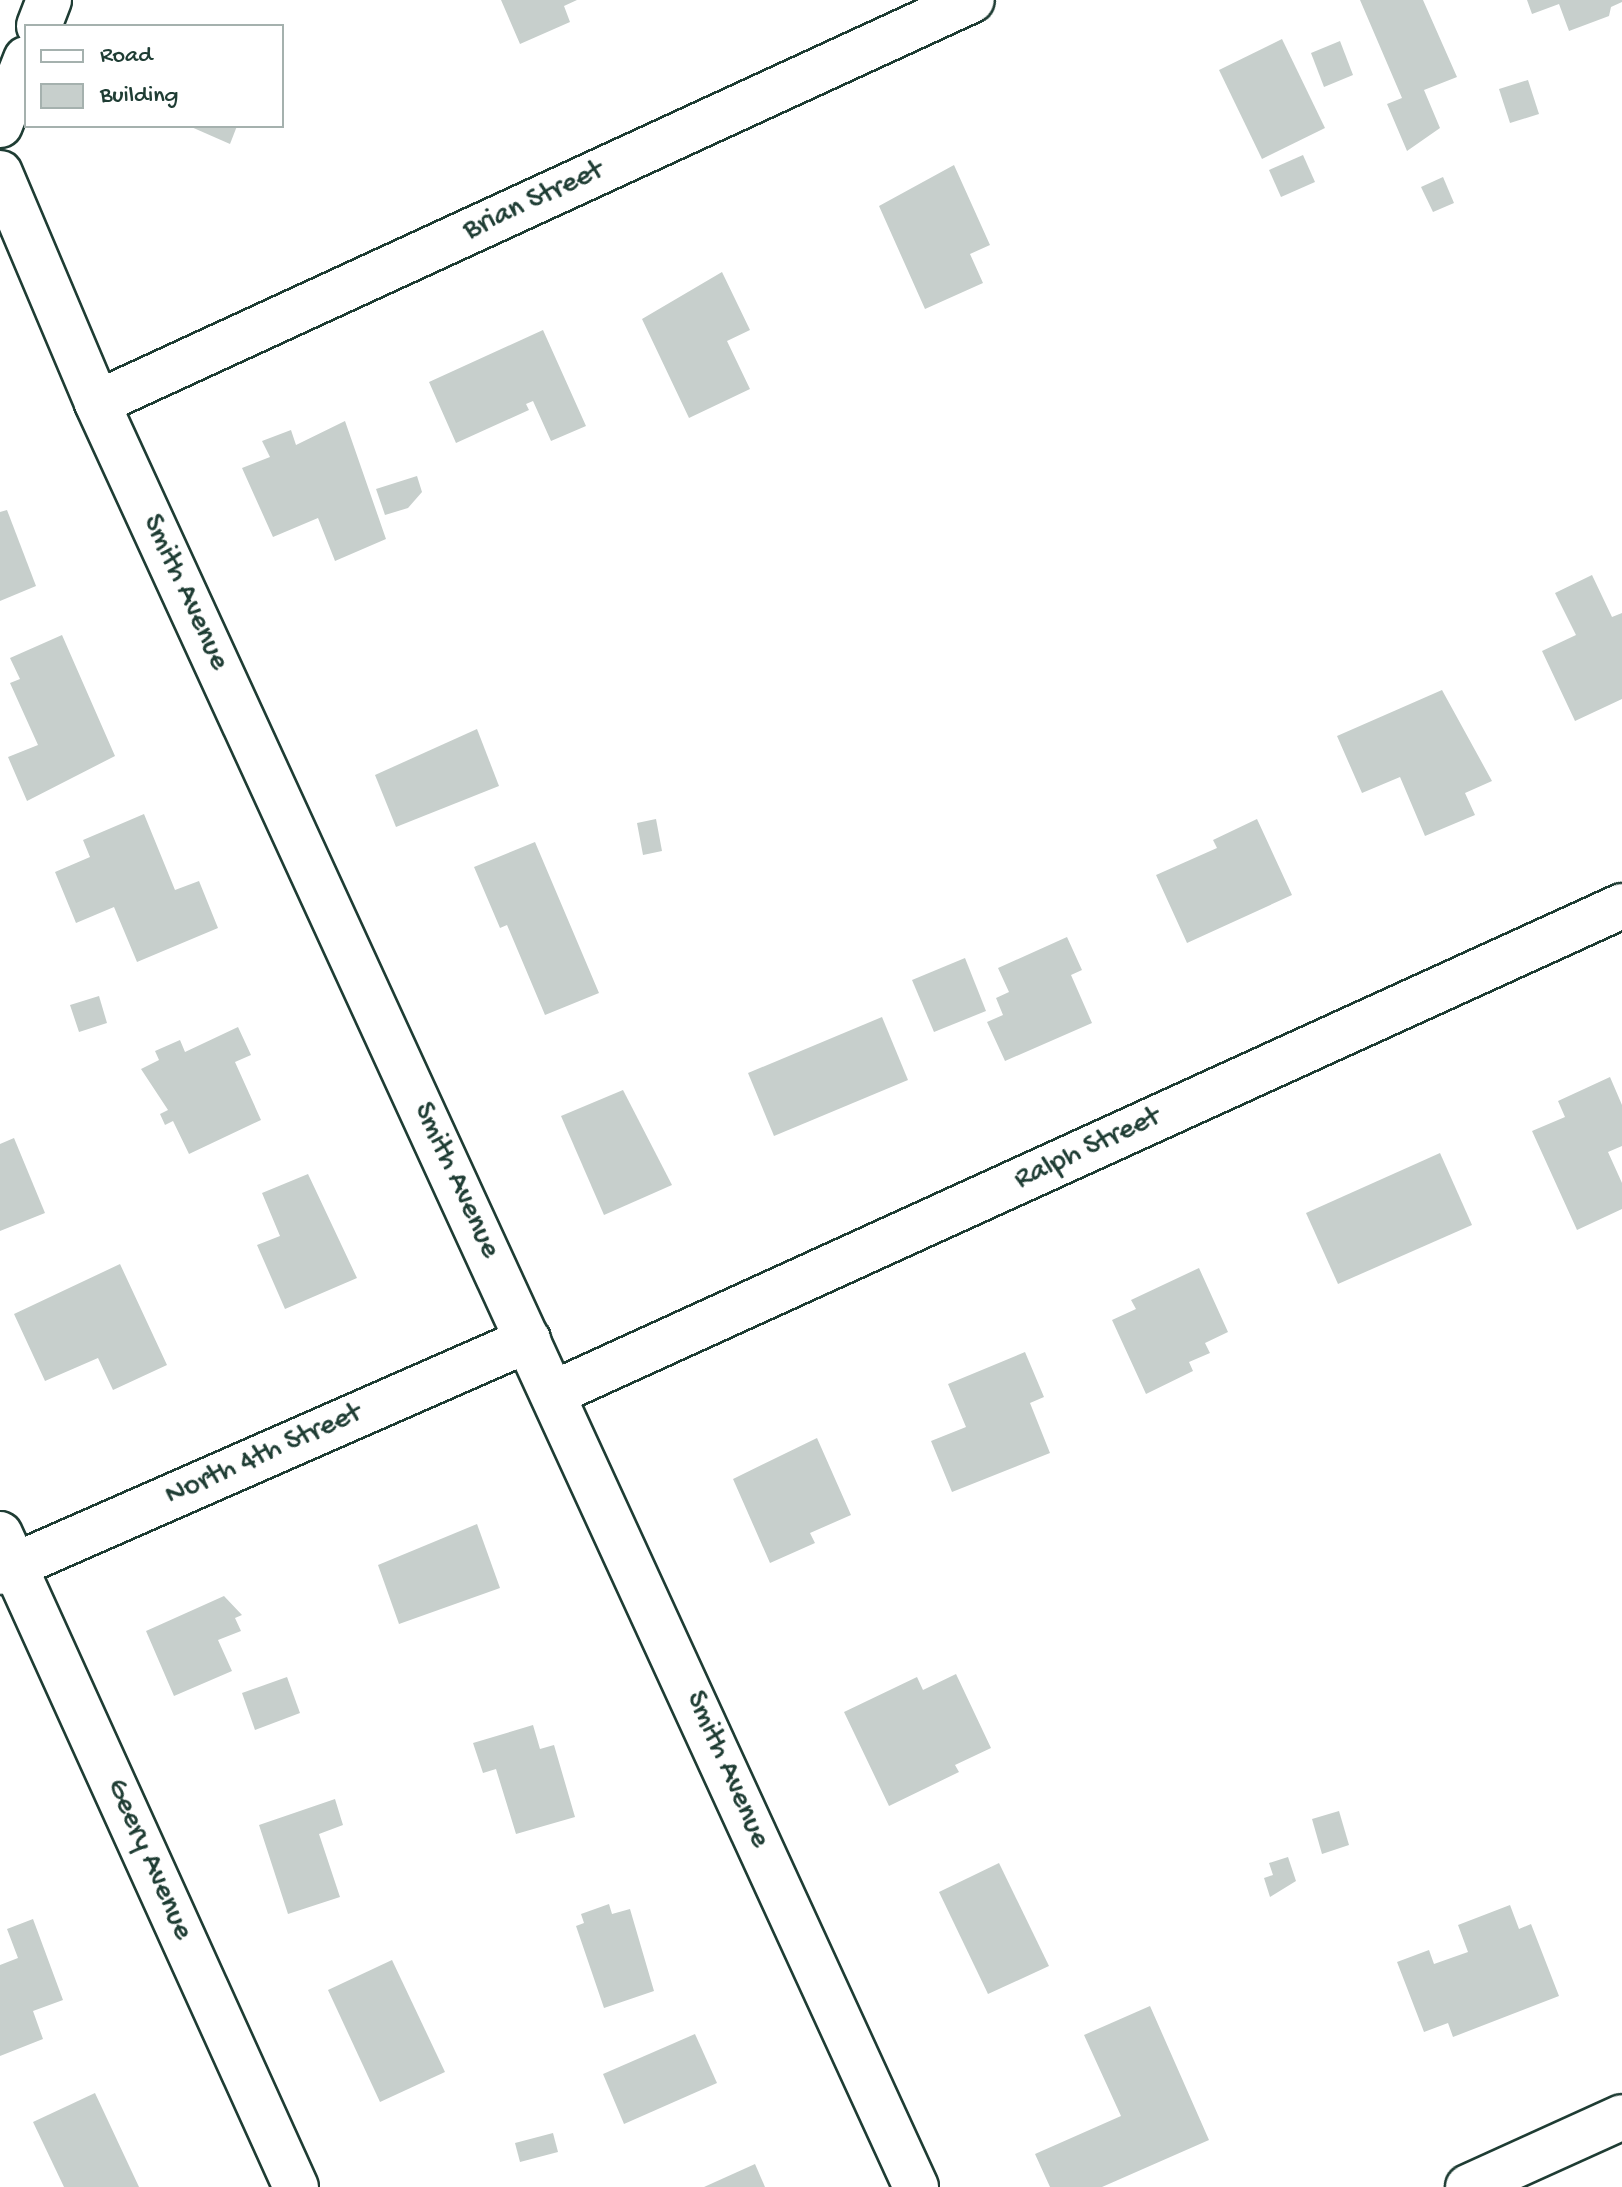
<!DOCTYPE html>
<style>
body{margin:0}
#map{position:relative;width:1622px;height:2187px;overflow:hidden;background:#fff;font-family:"Gochi Hand",sans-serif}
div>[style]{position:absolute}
.building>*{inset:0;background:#c7cfcc}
.roads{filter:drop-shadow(2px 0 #1f3d34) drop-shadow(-2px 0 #1f3d34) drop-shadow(0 2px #1f3d34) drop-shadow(0 -2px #1f3d34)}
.minor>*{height:44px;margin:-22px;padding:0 22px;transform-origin:22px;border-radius:22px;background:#fff}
span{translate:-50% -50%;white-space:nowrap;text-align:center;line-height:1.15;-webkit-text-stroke:6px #fff;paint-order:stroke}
.street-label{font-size:30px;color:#1f3d34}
.legend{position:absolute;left:24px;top:24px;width:260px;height:104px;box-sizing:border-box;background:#fff;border:2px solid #a5b1ae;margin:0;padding:10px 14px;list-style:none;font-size:24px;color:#1f3d34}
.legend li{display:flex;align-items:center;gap:16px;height:40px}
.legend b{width:40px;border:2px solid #a5b1ae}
</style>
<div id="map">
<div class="building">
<div style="clip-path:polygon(501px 0,577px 0,564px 6px,570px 22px,520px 44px)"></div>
<div style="clip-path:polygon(1360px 0,1423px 0,1457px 77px,1424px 90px,1440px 128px,1407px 151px,1387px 104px,1402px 98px)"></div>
<div style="clip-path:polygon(1527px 0,1622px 0,1622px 2px,1611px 7px,1609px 16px,1569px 31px,1559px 4px,1532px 14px)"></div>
<div style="clip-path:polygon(1282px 39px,1325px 128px,1262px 159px,1219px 70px)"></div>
<div style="clip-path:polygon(1340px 41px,1353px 75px,1324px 87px,1311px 53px)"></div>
<div style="clip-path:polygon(1528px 80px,1539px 114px,1510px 123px,1499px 89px)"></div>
<div style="clip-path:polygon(189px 126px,237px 126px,230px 144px)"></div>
<div style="clip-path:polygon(1303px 155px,1315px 182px,1281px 197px,1269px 170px)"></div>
<div style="clip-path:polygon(954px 165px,990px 245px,970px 254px,983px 283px,925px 309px,879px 206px)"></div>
<div style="clip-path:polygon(1443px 177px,1454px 203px,1433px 212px,1421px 187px)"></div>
<div style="clip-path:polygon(722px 272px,750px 330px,727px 341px,750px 389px,689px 418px,642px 319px)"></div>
<div style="clip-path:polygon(543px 330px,586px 426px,551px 441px,533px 401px,526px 404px,529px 410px,456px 443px,429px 382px)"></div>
<div style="clip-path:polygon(345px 421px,386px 539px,335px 561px,318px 518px,273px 537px,242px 468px,270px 457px,262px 441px,291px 430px,296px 445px)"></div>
<div style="clip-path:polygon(417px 476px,422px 492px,408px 508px,385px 515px,376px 489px)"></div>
<div style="clip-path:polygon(7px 510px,36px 586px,0 601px,0 512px)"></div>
<div style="clip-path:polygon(1592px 575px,1612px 617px,1622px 613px,1622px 699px,1575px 721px,1542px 651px,1576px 635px,1555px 593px)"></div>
<div style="clip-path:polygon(62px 635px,115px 756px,27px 801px,8px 757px,38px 745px,10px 683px,20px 679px,10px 658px)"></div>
<div style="clip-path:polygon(1442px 690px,1492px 781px,1465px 793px,1475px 815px,1425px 836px,1400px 777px,1362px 793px,1337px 736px)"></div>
<div style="clip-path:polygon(477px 729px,499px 786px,396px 827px,375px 775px)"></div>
<div style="clip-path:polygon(144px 814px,175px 890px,199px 881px,218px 928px,137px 962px,114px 907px,76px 923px,55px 872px,90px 857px,83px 840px)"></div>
<div style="clip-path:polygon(656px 819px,662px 851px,643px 855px,637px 823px)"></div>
<div style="clip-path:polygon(1257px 819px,1292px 895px,1187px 943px,1156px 875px,1217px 848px,1213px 840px)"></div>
<div style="clip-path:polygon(535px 842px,599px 993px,545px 1015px,507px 925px,500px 928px,474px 867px)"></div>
<div style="clip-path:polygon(1067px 937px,1082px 970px,1071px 975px,1092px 1023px,1005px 1061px,987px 1022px,1003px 1015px,996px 998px,1009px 992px,998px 968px)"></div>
<div style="clip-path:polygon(965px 958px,986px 1011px,934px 1032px,912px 980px)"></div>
<div style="clip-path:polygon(99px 996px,107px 1023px,79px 1032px,70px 1005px)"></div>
<div style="clip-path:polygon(882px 1017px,908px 1080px,774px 1136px,748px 1073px)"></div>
<div style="clip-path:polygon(238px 1027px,251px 1055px,235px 1062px,261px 1120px,189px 1154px,173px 1121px,165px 1125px,160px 1114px,168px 1110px,141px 1069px,159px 1060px,155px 1051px,180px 1040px,185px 1052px)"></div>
<div style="clip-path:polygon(1610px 1077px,1622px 1105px,1622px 1146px,1608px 1152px,1622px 1183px,1622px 1209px,1577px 1230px,1532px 1131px,1565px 1117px,1558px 1101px)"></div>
<div style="clip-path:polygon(623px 1090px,672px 1185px,604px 1215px,561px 1116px)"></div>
<div style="clip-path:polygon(14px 1138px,45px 1213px,0 1231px,0 1144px)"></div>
<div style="clip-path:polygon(1440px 1153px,1472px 1225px,1338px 1284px,1306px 1213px)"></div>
<div style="clip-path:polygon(308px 1174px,357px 1278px,285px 1309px,257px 1245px,280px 1236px,262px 1193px)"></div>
<div style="clip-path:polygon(120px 1264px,167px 1365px,113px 1390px,98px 1358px,45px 1381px,14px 1314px)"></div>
<div style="clip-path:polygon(1199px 1268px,1228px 1332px,1205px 1343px,1210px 1353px,1189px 1362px,1193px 1371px,1146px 1394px,1112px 1320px,1136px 1309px,1131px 1300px)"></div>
<div style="clip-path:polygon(1025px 1352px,1044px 1397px,1030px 1403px,1050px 1453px,952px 1492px,931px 1441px,966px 1427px,948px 1384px)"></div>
<div style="clip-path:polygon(817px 1438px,851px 1515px,810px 1533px,815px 1543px,770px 1563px,733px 1479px)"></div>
<div style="clip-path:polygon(477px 1524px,500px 1588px,399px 1624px,378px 1565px)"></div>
<div style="clip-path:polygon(224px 1596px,242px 1615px,235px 1618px,241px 1631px,218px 1640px,232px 1671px,174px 1696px,146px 1631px)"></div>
<div style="clip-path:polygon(956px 1674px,991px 1748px,955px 1765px,959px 1772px,889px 1806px,844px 1712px,917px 1677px,923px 1690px)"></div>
<div style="clip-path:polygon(287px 1677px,300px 1713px,255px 1730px,242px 1693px)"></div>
<div style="clip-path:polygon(533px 1725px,540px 1749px,554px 1745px,575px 1817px,516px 1834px,496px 1769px,483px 1773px,473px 1743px)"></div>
<div style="clip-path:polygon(335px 1799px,343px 1825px,319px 1834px,340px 1897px,288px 1914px,259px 1825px)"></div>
<div style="clip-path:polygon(1339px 1811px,1349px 1845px,1322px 1854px,1312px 1819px)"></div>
<div style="clip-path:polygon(1288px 1857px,1296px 1881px,1270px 1897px,1264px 1878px,1273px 1875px,1269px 1863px)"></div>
<div style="clip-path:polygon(999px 1863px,1049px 1966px,988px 1994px,939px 1892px)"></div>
<div style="clip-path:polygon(609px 1904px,612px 1914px,630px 1909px,654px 1991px,604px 2008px,576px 1926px,584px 1923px,581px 1914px)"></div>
<div style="clip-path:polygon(1510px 1905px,1519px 1929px,1531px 1924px,1559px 1996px,1453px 2037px,1448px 2023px,1424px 2032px,1397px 1962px,1429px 1950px,1434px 1964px,1468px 1952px,1458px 1925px)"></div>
<div style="clip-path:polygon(33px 1919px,63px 2000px,33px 2011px,43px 2039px,0 2056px,0 1965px,18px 1958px,7px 1929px)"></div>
<div style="clip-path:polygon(392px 1960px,445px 2072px,380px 2102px,328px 1990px)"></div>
<div style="clip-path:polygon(1150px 2006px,1209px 2140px,1102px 2187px,1050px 2187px,1035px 2154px,1121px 2116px,1084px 2035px)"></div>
<div style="clip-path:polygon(695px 2034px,717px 2083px,624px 2124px,603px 2074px)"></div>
<div style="clip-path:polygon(95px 2093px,139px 2187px,64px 2187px,33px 2122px)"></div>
<div style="clip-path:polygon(553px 2133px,558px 2152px,520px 2162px,515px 2143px)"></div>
<div style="clip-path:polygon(755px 2164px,765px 2187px,704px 2187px)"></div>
</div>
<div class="roads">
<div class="minor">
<div style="left:39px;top:26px;width:28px;rotate:-69deg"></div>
<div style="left:0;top:125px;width:71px;rotate:-68.5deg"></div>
<div style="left:0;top:173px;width:250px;rotate:67.1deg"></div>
<div style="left:97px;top:403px;width:1963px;rotate:65.34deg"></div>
<div style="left:97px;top:403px;width:963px;rotate:-24.73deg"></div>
<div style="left:554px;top:1393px;width:1174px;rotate:-24.51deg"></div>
<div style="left:0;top:1534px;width:717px;rotate:65.62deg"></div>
<div style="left:0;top:1572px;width:577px;rotate:-23.72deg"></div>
<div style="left:1468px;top:2187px;width:169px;rotate:-24.4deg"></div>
</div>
</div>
<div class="street-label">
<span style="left:534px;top:202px;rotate:-25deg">Brian Street</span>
<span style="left:184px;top:593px;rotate:65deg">Smith Avenue</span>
<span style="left:1088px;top:1150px;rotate:-25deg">Ralph Street</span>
<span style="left:455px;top:1181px;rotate:65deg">Smith Avenue</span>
<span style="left:264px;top:1456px;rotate:-24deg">North 4th Street</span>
<span style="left:726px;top:1770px;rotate:66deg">Smith Avenue</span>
<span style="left:148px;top:1860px;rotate:66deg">Geery Avenue</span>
</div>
<ul class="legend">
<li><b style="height:10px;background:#fff"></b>Road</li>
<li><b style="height:22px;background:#c7cfcc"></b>Building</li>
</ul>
</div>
